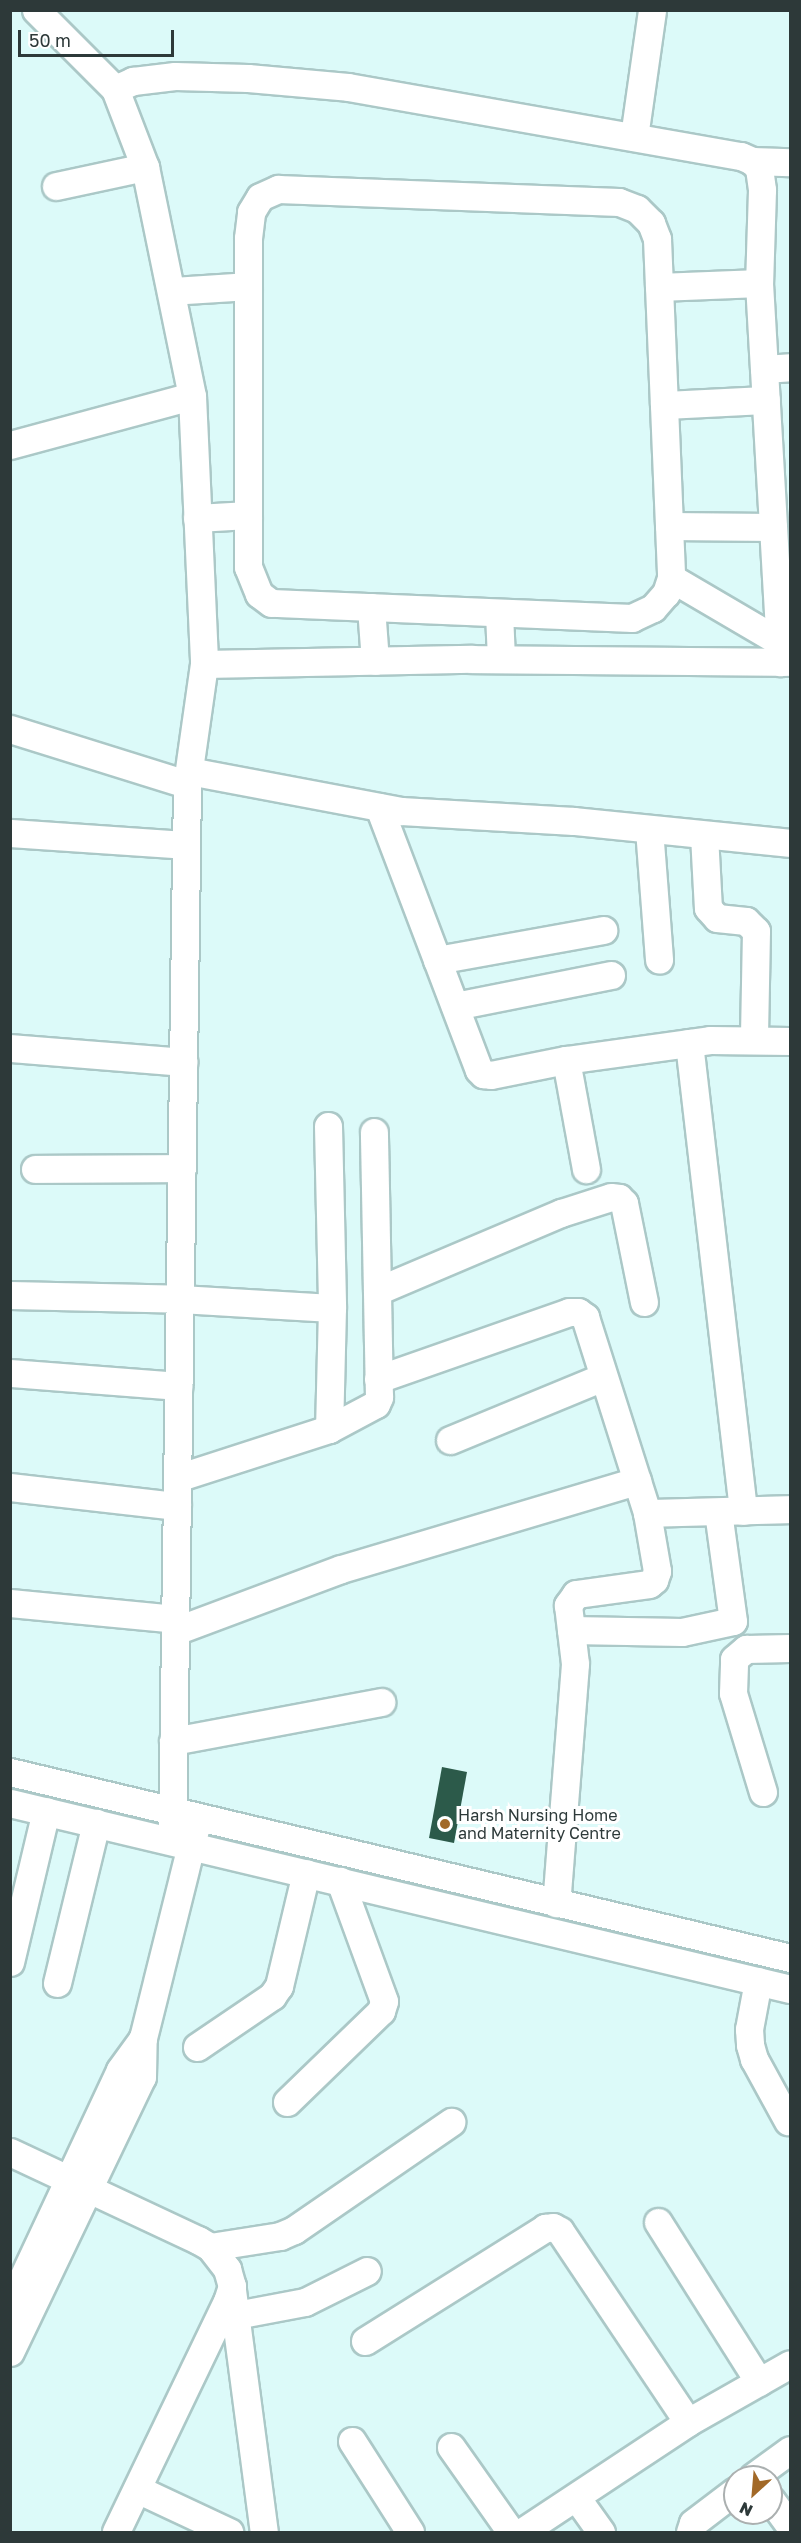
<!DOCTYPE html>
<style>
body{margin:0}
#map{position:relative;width:801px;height:2543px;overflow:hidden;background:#dcfaf9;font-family:"Golos Text",sans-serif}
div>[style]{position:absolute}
.building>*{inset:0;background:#2c5a4a}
.roads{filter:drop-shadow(2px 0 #abc8c7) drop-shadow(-2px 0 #abc8c7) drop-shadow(0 2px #abc8c7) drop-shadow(0 -2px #abc8c7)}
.minor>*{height:27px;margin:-13.5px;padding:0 13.5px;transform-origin:13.5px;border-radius:13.5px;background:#fff}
.dots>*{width:16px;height:16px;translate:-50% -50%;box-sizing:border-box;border:3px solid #fff;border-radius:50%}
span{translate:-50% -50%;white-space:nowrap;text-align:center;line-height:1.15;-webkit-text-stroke:6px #fff;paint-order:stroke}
.poi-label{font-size:16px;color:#2d3939}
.left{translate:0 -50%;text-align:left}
.frame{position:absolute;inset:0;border:12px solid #2d3939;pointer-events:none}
.north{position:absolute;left:723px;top:2465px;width:60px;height:60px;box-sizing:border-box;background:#fff;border:2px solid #abb0b0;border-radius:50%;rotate:206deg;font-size:16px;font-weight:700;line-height:24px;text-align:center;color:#2d3939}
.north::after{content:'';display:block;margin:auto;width:21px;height:27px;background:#a26928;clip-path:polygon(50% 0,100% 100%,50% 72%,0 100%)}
.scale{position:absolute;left:18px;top:30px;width:156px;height:27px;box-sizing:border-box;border:3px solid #2d3939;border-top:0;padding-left:8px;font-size:18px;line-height:21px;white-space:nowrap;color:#2d3939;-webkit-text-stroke:4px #fff;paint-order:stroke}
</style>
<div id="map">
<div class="building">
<div style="clip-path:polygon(442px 1767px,467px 1772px,454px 1843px,429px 1838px)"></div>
</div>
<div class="roads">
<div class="minor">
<div style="left:36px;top:10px;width:112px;rotate:45deg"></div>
<div style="left:115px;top:89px;width:84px;rotate:69deg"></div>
<div style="left:145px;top:167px;width:234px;rotate:78.4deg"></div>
<div style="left:192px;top:396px;width:268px;rotate:87.4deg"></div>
<div style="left:204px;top:664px;width:121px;rotate:98.1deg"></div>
<div style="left:187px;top:784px;width:1057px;rotate:90.81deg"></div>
<div style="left:115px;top:89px;width:20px;rotate:-24deg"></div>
<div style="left:133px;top:81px;width:42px;rotate:-6.8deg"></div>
<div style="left:175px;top:76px;width:73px;rotate:1.6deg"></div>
<div style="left:248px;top:78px;width:100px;rotate:5.1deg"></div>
<div style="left:348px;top:87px;width:399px;rotate:10deg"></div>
<div style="left:741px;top:156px;width:12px;rotate:24deg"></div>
<div style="left:752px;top:161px;width:10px;rotate:45deg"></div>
<div style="left:759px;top:168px;width:22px;rotate:82deg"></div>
<div style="left:762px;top:190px;width:93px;rotate:91.8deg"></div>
<div style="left:759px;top:283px;width:380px;rotate:86.7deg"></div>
<div style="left:634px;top:137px;width:128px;rotate:-81.9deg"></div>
<div style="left:752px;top:161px;width:38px;rotate:2deg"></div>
<div style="left:56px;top:186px;width:91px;rotate:-12.1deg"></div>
<div style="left:278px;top:189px;width:341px;rotate:2.2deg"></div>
<div style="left:619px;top:202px;width:19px;rotate:21deg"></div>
<div style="left:637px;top:209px;width:20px;rotate:45deg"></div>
<div style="left:651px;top:223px;width:17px;rotate:69deg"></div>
<div style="left:657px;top:239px;width:339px;rotate:87.6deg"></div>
<div style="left:671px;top:578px;width:16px;rotate:108deg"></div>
<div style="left:666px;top:593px;width:20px;rotate:131deg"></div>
<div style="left:653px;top:608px;width:23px;rotate:155deg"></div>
<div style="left:632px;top:618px;width:361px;rotate:-177.6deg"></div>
<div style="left:271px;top:603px;width:15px;rotate:-143deg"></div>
<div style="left:259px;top:594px;width:29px;rotate:-112deg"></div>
<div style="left:248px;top:567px;width:329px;rotate:-90deg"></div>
<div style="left:248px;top:238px;width:26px;rotate:-83deg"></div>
<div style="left:251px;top:212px;width:17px;rotate:-59deg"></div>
<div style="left:260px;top:197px;width:20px;rotate:-24deg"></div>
<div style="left:659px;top:287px;width:100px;rotate:-2.3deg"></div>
<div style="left:171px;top:291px;width:77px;rotate:-3.7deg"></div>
<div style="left:764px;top:369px;width:26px;rotate:-4deg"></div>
<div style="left:664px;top:405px;width:102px;rotate:-2.8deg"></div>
<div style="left:10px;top:445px;width:188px;rotate:-15.1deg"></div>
<div style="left:197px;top:518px;width:51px;rotate:-3.4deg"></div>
<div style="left:669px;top:526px;width:104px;rotate:0.6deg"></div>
<div style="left:671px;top:578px;width:126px;rotate:30.4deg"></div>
<div style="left:371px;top:607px;width:54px;rotate:85.8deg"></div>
<div style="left:499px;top:613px;width:46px;rotate:87.5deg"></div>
<div style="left:204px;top:664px;width:268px;rotate:-1.1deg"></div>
<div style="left:472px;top:659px;width:318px;rotate:0.5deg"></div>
<div style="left:10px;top:729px;width:185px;rotate:17.3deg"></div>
<div style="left:189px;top:771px;width:216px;rotate:10.7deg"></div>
<div style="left:401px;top:811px;width:173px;rotate:3.3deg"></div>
<div style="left:574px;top:821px;width:217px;rotate:5.8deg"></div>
<div style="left:379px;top:807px;width:281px;rotate:69.2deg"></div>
<div style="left:479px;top:1070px;width:6px;rotate:45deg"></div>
<div style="left:483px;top:1074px;width:8px;rotate:7deg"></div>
<div style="left:491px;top:1075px;width:76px;rotate:-11.3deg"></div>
<div style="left:566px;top:1060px;width:145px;rotate:-7.9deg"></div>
<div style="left:710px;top:1040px;width:80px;rotate:0.7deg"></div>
<div style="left:649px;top:829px;width:131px;rotate:85.6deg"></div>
<div style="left:10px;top:833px;width:176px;rotate:3.9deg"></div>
<div style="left:704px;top:835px;width:73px;rotate:86.9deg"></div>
<div style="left:708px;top:908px;width:13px;rotate:48deg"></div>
<div style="left:717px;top:918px;width:29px;rotate:6deg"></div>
<div style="left:746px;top:921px;width:14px;rotate:45deg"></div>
<div style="left:756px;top:931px;width:109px;rotate:91.1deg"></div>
<div style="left:437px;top:960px;width:169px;rotate:-10.2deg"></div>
<div style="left:455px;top:1006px;width:159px;rotate:-11.2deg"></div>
<div style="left:689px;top:1043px;width:471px;rotate:83.4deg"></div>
<div style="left:10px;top:1048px;width:174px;rotate:4.6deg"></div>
<div style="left:566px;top:1060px;width:111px;rotate:79.6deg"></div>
<div style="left:328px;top:1126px;width:182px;rotate:88.7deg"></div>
<div style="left:332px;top:1308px;width:121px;rotate:91.4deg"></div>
<div style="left:35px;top:1169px;width:147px;rotate:-0.4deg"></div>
<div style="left:377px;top:1291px;width:200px;rotate:-23deg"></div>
<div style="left:561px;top:1213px;width:52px;rotate:-17.7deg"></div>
<div style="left:611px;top:1197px;width:8px;rotate:7deg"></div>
<div style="left:619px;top:1198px;width:7px;rotate:45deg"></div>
<div style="left:624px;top:1203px;width:101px;rotate:78.6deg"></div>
<div style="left:10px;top:1295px;width:170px;rotate:1.3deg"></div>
<div style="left:180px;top:1299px;width:152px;rotate:3.4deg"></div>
<div style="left:10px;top:1373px;width:169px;rotate:4.4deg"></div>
<div style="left:378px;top:1379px;width:202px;rotate:-19.3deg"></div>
<div style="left:569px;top:1312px;width:9px"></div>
<div style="left:578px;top:1312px;width:9px;rotate:36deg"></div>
<div style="left:585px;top:1317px;width:206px;rotate:72.4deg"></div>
<div style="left:647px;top:1513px;width:59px;rotate:80.2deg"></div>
<div style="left:657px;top:1571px;width:9px;rotate:108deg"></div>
<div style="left:654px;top:1580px;width:6px;rotate:141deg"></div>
<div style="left:649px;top:1584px;width:74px;rotate:172.2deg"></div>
<div style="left:576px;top:1594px;width:14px;rotate:126deg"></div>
<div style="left:568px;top:1605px;width:59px;rotate:83.2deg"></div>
<div style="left:575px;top:1664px;width:240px;rotate:94.5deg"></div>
<div style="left:450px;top:1440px;width:165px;rotate:-22.4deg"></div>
<div style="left:177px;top:1478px;width:160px;rotate:-17.9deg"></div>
<div style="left:329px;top:1429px;width:53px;rotate:-28deg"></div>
<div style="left:376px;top:1404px;width:8px;rotate:-67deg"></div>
<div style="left:379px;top:1397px;width:265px;rotate:-91.1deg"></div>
<div style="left:10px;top:1487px;width:168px;rotate:6.5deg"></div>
<div style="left:647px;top:1513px;width:143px;rotate:-1.6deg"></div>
<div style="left:10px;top:1603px;width:166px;rotate:5.5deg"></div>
<div style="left:571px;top:1630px;width:111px;rotate:1deg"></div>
<div style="left:682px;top:1632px;width:52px;rotate:-12.2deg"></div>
<div style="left:733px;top:1621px;width:110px;rotate:-97.8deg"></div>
<div style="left:175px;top:1631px;width:177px;rotate:-20.5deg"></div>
<div style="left:341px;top:1569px;width:309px;rotate:-16.6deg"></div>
<div style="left:173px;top:1741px;width:212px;rotate:-10.6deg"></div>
<div style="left:10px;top:1772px;width:802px;rotate:13.41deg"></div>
<div style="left:763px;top:1792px;width:103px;rotate:-106.9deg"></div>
<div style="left:733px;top:1693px;width:34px;rotate:-88deg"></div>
<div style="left:734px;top:1659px;width:16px;rotate:-40deg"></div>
<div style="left:746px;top:1649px;width:44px;rotate:-1.3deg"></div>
<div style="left:10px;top:1803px;width:802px;rotate:13.41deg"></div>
<div style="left:10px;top:1962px;width:155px;rotate:-76.6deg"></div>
<div style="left:758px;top:1981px;width:49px;rotate:100.6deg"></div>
<div style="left:749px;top:2029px;width:16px;rotate:86deg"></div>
<div style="left:750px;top:2045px;width:15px;rotate:74deg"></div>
<div style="left:754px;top:2059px;width:71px;rotate:61.3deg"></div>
<div style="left:57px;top:1983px;width:165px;rotate:-76.3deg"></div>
<div style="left:197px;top:2047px;width:91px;rotate:-34.2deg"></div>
<div style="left:272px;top:1996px;width:12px;rotate:-55deg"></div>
<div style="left:279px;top:1986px;width:116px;rotate:-76.6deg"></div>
<div style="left:287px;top:2102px;width:131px;rotate:-44.1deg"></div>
<div style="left:381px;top:2011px;width:10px;rotate:-73deg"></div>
<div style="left:384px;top:2001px;width:128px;rotate:-110.1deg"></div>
<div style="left:10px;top:2152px;width:208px;rotate:25.1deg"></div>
<div style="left:198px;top:2240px;width:14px;rotate:30deg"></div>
<div style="left:210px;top:2247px;width:28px;rotate:52deg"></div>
<div style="left:227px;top:2269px;width:18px;rotate:74deg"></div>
<div style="left:232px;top:2286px;width:16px;rotate:108deg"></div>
<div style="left:227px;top:2301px;width:256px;rotate:115.7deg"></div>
<div style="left:658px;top:2222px;width:189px;rotate:57.7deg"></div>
<div style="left:210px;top:2247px;width:71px;rotate:-8.9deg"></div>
<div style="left:280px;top:2236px;width:15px;rotate:-23deg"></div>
<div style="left:294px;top:2230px;width:191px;rotate:-34.5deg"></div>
<div style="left:232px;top:2290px;width:244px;rotate:82.5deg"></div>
<div style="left:10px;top:2305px;width:259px;rotate:-64.9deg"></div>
<div style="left:120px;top:2070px;width:39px;rotate:-54deg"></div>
<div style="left:236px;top:2315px;width:70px;rotate:-10.7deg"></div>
<div style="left:305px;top:2302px;width:69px;rotate:-26.6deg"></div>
<div style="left:365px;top:2341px;width:213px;rotate:-32.1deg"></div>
<div style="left:545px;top:2228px;width:8px;rotate:-7deg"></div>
<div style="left:553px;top:2227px;width:8px;rotate:30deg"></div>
<div style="left:560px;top:2231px;width:230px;rotate:56.2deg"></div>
<div style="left:10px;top:2352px;width:305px;rotate:-64.4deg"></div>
<div style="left:142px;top:2077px;width:39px;rotate:-89deg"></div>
<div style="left:143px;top:2038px;width:215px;rotate:-76deg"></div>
<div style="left:352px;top:2441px;width:108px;rotate:57.5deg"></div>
<div style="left:451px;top:2447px;width:104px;rotate:54.8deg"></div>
<div style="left:753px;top:2477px;width:46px;rotate:-36.1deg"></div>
<div style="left:137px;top:2489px;width:102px;rotate:25.1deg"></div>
<div style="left:576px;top:2497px;width:43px;rotate:54.5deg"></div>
<div style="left:771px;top:2500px;width:32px;rotate:54deg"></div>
<div style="left:522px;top:2532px;width:199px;rotate:-33.5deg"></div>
<div style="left:688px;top:2422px;width:117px;rotate:-29.6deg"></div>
<div style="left:690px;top:2532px;width:9px;rotate:-72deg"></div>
<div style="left:693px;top:2523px;width:53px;rotate:-37.3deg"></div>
</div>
</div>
<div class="dots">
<div style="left:445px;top:1824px;background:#a26928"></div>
</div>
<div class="poi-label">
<span class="left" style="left:458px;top:1824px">Harsh Nursing Home<br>and Maternity Centre</span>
</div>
<div class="frame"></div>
<div class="north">N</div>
<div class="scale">50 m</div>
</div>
